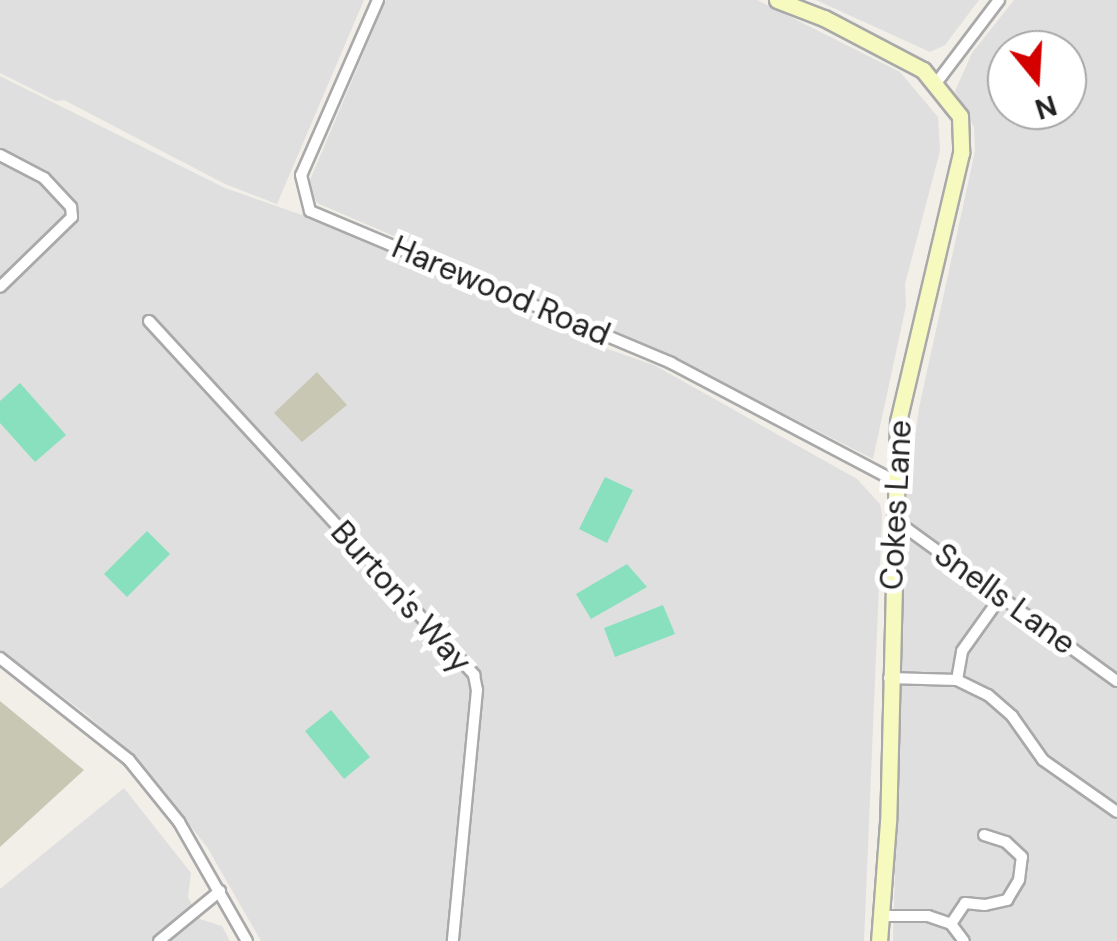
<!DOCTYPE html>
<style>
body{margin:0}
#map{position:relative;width:1117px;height:941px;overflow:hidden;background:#f2efe9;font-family:"DM Sans",sans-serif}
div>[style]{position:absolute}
.residential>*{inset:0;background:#e0dfdf}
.construction>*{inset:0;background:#c7c7b4}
.pitch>*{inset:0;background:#88e0be}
.roads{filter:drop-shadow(2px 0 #a9a9a9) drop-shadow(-2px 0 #a9a9a9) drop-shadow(0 2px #a9a9a9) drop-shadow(0 -2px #a9a9a9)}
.minor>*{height:10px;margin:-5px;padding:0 5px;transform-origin:5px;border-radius:5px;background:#fff}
.secondary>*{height:15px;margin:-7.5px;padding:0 7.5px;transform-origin:7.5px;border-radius:7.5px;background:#f7fabf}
span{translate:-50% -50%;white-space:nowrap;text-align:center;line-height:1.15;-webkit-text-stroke:10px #fff;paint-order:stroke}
.street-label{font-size:32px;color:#222}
.north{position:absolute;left:987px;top:30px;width:100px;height:100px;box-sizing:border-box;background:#fff;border:2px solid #a7a7a7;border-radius:50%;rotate:162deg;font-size:28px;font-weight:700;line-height:40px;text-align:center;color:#222}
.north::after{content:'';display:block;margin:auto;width:35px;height:45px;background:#d40000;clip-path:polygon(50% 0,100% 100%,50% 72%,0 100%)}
</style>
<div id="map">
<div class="residential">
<div style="clip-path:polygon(0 0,364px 0,277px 204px,225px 184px,64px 100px,56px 101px,0 73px)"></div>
<div style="clip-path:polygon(386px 0,757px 0,900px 72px,938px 117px,940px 151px,905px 284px,906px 306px,873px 459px,654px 348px,317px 203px,307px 187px)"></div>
<div style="clip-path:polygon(816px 0,979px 0,945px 45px,930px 52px)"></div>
<div style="clip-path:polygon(evenodd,1014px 0,1117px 0,1117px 941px,893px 941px,905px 511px,919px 408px,975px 151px,974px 127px,955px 91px,972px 53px,1014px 0,1007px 50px,1067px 50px,1067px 110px,1007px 110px,1007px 50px)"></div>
<div style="clip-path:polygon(0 76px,225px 188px,342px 229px,590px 343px,654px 365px,857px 479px,880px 504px,882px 515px,864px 941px,261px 941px,207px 847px,143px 766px,86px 714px,0 651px)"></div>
<div style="clip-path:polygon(124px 788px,191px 873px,188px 897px,200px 919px,222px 926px,230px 941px,0 941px,0 889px)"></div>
</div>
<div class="construction">
<div style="clip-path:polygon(317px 372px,347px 405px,302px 442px,274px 413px)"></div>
<div style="clip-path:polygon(0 701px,84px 770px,0 847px)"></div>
</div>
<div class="pitch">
<div style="clip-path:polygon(20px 383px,66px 435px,35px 462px,0 423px,0 401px)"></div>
<div style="clip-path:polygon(605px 477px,633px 490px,607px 543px,579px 529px)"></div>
<div style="clip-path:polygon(147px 531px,170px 554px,127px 597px,104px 574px)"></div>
<div style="clip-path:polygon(627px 564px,647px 587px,591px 619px,576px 594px)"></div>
<div style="clip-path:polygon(663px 605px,675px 634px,615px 657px,604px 628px)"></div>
<div style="clip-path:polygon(331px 710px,370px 757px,344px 779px,305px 731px)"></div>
</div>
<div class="roads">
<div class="minor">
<div style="left:378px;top:0;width:191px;rotate:113.7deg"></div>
<div style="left:301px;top:175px;width:37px;rotate:76deg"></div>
<div style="left:310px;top:211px;width:392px;rotate:22.8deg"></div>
<div style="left:671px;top:363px;width:251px;rotate:27.8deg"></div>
<div style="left:937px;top:82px;width:103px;rotate:-52.9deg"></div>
<div style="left:0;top:155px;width:50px;rotate:27.6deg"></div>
<div style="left:44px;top:178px;width:40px;rotate:47deg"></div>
<div style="left:71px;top:207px;width:10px;rotate:84deg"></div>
<div style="left:72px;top:217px;width:100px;rotate:135.8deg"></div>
<div style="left:149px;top:321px;width:481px;rotate:47.4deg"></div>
<div style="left:474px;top:675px;width:15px;rotate:79deg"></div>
<div style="left:477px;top:690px;width:252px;rotate:95.5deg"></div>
<div style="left:895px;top:520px;width:274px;rotate:36deg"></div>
<div style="left:0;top:658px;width:164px;rotate:38.3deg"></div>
<div style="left:129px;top:760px;width:80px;rotate:51.1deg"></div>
<div style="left:179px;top:822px;width:137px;rotate:60.3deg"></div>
<div style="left:889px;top:678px;width:68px;rotate:1.7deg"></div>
<div style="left:957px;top:680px;width:34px;rotate:26deg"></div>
<div style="left:988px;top:695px;width:32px;rotate:41deg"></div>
<div style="left:1012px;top:716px;width:54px;rotate:54.8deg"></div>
<div style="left:1043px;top:760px;width:90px;rotate:35.1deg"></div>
<div style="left:957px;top:680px;width:29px;rotate:-80deg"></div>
<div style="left:962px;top:651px;width:69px;rotate:-54.5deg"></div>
<div style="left:880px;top:916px;width:48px"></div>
<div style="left:928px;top:916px;width:24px;rotate:19deg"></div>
<div style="left:951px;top:924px;width:21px;rotate:53deg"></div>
<div style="left:951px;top:924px;width:25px;rotate:-56deg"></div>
<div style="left:965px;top:903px;width:20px;rotate:6deg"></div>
<div style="left:985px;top:905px;width:23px;rotate:-13deg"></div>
<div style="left:1007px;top:900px;width:23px;rotate:-59deg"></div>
<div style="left:1019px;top:880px;width:23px;rotate:-83deg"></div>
<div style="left:1022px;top:857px;width:22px;rotate:-137deg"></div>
<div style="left:1006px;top:842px;width:23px;rotate:-162deg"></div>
<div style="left:159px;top:941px;width:79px;rotate:-39.3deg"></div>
</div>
<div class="secondary">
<div style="left:777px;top:0;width:50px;rotate:21deg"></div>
<div style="left:824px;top:18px;width:112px;rotate:27.7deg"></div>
<div style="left:923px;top:70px;width:59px;rotate:51.2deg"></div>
<div style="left:960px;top:116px;width:37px;rotate:88deg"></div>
<div style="left:961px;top:153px;width:275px;rotate:103.2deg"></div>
<div style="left:898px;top:421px;width:401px;rotate:91.4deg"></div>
<div style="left:888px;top:822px;width:119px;rotate:94.3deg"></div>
</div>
</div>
<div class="street-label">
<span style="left:501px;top:291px;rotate:23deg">Harewood Road</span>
<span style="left:896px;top:505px;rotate:-87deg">Cokes Lane</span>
<span style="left:401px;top:597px;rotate:48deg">Burton's Way</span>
<span style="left:1005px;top:599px;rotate:36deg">Snells Lane</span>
</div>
<div class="north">N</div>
</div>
